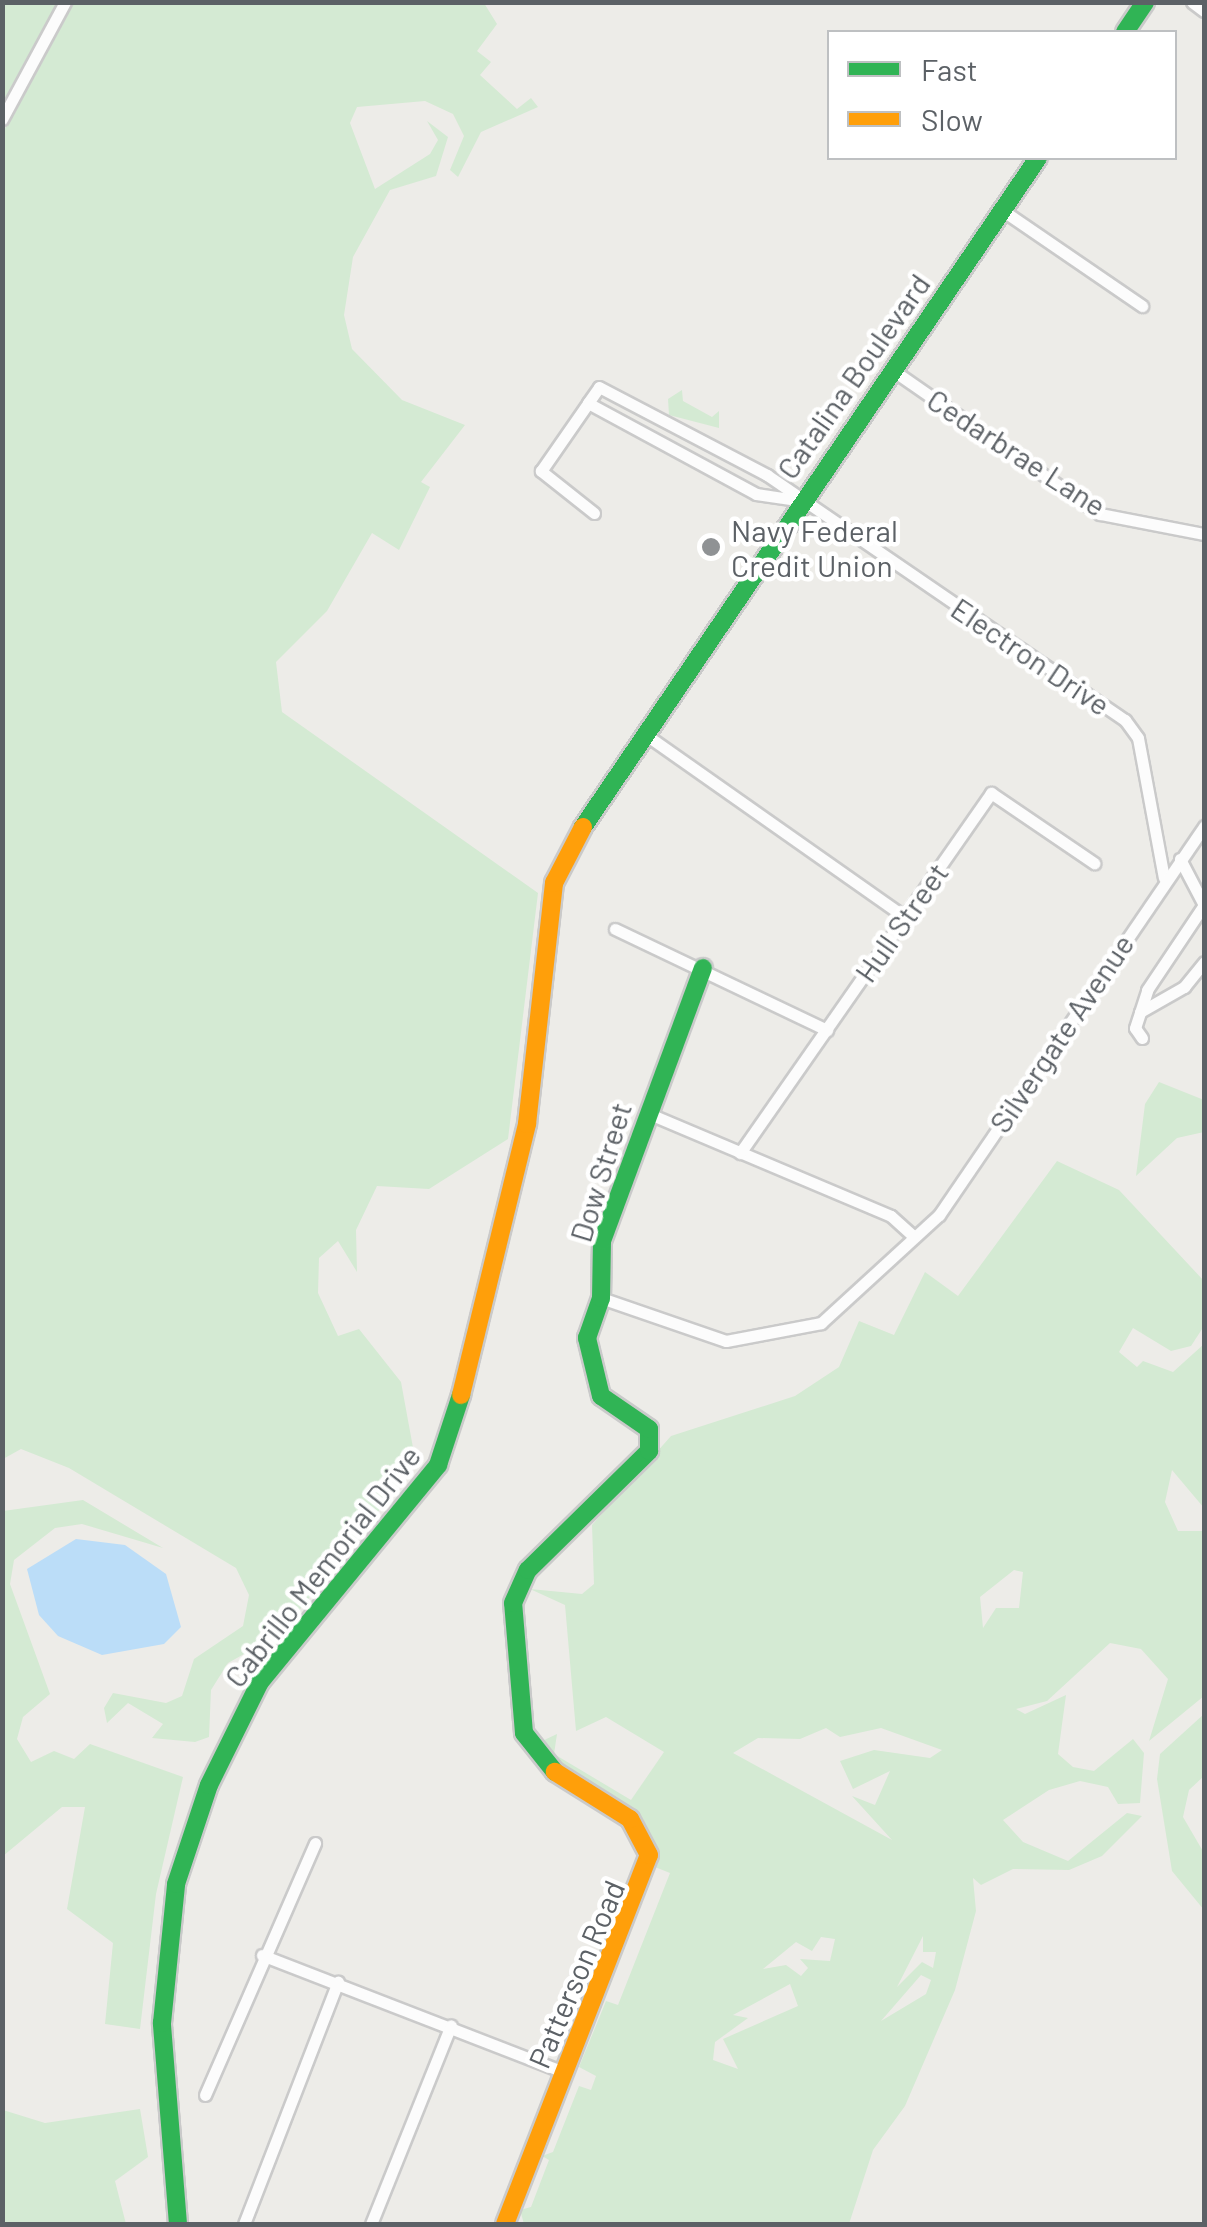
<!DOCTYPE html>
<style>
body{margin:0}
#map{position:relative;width:1207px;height:2227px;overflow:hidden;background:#edece8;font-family:Barlow,sans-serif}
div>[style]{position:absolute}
.green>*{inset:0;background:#d4ead3}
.water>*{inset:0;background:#bbddf8}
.roads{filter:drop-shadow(2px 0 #cacaca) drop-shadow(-2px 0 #cacaca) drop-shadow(0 2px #cacaca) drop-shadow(0 -2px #cacaca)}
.street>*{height:11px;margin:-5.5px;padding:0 5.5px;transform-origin:5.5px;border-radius:5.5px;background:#fcfcfc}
.fast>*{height:18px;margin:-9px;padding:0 9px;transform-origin:9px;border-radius:9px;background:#30b455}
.slow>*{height:18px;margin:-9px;padding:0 9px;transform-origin:9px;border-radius:9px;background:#ff9f0a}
.dots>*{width:28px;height:28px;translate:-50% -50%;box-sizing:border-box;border:5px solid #fff;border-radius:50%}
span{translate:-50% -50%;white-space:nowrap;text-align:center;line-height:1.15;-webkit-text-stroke:9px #fff;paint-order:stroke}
.street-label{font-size:30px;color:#5c6166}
.poi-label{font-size:30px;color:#5c6166}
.left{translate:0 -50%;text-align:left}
.frame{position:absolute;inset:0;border:5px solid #5c6166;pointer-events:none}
.legend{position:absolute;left:827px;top:30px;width:350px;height:130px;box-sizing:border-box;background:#fff;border:2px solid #bec0c2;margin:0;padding:12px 18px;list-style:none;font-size:30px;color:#5c6166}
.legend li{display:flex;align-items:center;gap:20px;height:50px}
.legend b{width:50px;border:2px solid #bec0c2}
</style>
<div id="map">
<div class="green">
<div style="clip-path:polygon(3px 3px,61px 3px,3px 112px)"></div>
<div style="clip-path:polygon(74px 3px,484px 3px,497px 24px,477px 51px,491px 62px,480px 75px,517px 109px,531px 98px,538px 107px,481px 132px,458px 177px,450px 170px,464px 136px,453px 114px,425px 101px,357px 107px,350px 123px,375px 189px,430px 154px,438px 140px,427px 121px,448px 137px,436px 176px,390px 190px,353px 257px,344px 315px,352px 349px,402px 400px,465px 425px,421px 482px,430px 487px,399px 550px,372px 533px,327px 611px,276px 662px,282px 712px,538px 893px,508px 1139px,429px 1189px,377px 1186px,356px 1230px,357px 1272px,338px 1241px,319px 1258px,318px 1293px,338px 1336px,359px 1329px,401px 1382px,416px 1464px,281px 1633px,228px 1663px,211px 1690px,209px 1737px,195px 1742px,152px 1738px,163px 1724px,128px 1703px,107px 1723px,104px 1708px,113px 1693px,166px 1703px,182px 1696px,194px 1659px,243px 1626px,249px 1595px,236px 1568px,69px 1468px,21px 1449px,3px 1459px,2px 134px)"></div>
<div style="clip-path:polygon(682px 390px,683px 401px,712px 417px,719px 411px,719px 428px,669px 415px,668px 399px)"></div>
<div style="clip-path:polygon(1159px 1082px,1204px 1100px,1204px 1132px,1177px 1138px,1136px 1176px,1145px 1104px)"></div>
<div style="clip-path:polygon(evenodd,1057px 1161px,1119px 1190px,1204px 1281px,1204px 1326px,1191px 1346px,1171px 1351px,1133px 1328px,1119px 1352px,1137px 1367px,1143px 1361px,1173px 1372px,1204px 1344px,1204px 1508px,1172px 1470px,1165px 1502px,1178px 1531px,1204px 1531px,1204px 1696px,1149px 1741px,1168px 1679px,1141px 1649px,1110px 1643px,1047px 1701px,1016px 1709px,1025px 1714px,1066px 1695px,1058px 1754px,1073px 1767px,1094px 1771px,1133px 1739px,1144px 1753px,1140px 1803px,1118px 1804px,1108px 1787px,1080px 1781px,1049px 1790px,1003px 1820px,1023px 1842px,1068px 1861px,1127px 1813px,1142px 1816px,1102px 1856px,1069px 1870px,1013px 1869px,981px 1885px,973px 1878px,976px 1911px,955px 1990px,905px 2106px,873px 2150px,849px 2224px,524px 2224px,520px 2210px,531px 2207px,549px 2160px,542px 2156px,553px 2152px,579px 2086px,591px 2090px,596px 2076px,579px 2067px,606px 2001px,618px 2005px,670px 1873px,655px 1867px,642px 1824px,554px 1761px,540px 1742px,557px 1734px,554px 1754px,631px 1800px,664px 1752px,606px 1717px,576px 1731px,565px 1605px,530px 1589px,582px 1594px,594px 1584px,592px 1525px,671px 1436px,795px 1396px,839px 1367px,859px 1321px,894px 1335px,925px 1272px,958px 1296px,1057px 1161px,1014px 1570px,1023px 1572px,1019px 1608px,996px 1608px,983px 1628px,980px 1597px,1014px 1570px,1057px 1161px,826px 1728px,840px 1737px,881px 1728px,942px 1750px,930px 1758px,874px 1750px,840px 1761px,853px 1789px,890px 1771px,875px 1805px,852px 1796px,892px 1840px,733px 1753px,758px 1738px,800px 1739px,826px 1728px,1057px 1161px,923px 1936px,923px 1952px,936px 1952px,933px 1968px,922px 1962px,897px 1987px,923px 1936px,1057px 1161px,821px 1937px,835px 1939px,830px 1961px,800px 1959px,808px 1968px,801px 1976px,786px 1965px,763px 1969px,796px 1942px,812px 1951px,821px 1937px,1057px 1161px,921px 1975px,931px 1980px,926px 1994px,881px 2021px,921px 1975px,1057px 1161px,790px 1984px,798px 2006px,723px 2039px,738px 2069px,713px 2060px,715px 2042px,748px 2018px,733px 2015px,790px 1984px)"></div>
<div style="clip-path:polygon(83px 1500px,163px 1548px,82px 1524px,55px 1528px,14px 1560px,10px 1584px,50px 1694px,23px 1717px,17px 1739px,31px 1762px,54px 1751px,74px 1759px,90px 1744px,183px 1777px,156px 1894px,140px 2029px,105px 2024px,113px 1943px,67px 1909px,85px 1807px,62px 1807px,3px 1856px,3px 1511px)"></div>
<div style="clip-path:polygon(1204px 1714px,1204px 1776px,1189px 1790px,1183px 1817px,1204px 1853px,1204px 1910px,1172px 1871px,1157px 1779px,1160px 1754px)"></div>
<div style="clip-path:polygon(140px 2109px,148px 2157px,115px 2181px,126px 2224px,3px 2224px,3px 2110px,45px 2123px)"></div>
</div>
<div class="water">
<div style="clip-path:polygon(76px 1539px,125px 1545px,166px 1574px,181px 1627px,164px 1644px,102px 1655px,58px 1636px,39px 1615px,27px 1569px)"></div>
</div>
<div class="roads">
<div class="street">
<div style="left:1192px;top:2px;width:15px;rotate:37deg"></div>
<div style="left:2px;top:119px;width:133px;rotate:-61.7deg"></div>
<div style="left:1002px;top:210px;width:170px;rotate:34.4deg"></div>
<div style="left:891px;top:369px;width:254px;rotate:34.8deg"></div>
<div style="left:1100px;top:514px;width:106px;rotate:10.9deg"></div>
<div style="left:588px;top:403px;width:19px;rotate:-55deg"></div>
<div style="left:599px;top:387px;width:190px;rotate:27.6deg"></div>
<div style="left:767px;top:475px;width:434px;rotate:34.4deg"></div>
<div style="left:1125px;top:720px;width:22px;rotate:54deg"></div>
<div style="left:1138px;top:738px;width:142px;rotate:79.5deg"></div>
<div style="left:594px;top:513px;width:68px;rotate:-141.6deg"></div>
<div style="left:541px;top:471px;width:83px;rotate:-55.3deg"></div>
<div style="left:588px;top:403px;width:191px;rotate:28.4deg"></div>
<div style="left:756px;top:494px;width:40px;rotate:8.5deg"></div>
<div style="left:646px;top:735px;width:317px;rotate:35.1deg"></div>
<div style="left:615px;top:929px;width:235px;rotate:25.5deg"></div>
<div style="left:1140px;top:1012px;width:51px;rotate:-29.6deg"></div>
<div style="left:1184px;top:987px;width:32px;rotate:-51deg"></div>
<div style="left:1142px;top:1038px;width:12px;rotate:-125deg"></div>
<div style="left:1135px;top:1028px;width:40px;rotate:-72deg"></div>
<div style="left:1147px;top:990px;width:102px;rotate:-56.2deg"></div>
<div style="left:1204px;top:905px;width:52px;rotate:-117.6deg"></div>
<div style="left:652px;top:1115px;width:259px;rotate:22.9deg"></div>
<div style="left:891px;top:1216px;width:30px;rotate:42deg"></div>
<div style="left:740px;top:1153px;width:439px;rotate:-55.1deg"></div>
<div style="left:991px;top:793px;width:125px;rotate:34.2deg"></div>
<div style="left:601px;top:1298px;width:132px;rotate:19deg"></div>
<div style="left:726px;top:1341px;width:97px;rotate:-10.7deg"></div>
<div style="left:821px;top:1323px;width:160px;rotate:-42.5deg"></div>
<div style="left:939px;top:1215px;width:471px;rotate:-55.7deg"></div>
<div style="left:262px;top:1955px;width:324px;rotate:21.2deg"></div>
<div style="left:205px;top:2095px;width:275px;rotate:-66.4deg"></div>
<div style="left:244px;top:2224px;width:260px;rotate:-68.8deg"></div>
<div style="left:371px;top:2224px;width:214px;rotate:-68.1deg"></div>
</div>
<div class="fast">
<div style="left:1125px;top:32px;width:36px;rotate:-56deg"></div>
<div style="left:583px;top:827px;width:809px;rotate:-55.78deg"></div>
<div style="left:555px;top:1772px;width:50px;rotate:-128.5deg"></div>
<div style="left:524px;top:1733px;width:130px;rotate:-94.8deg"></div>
<div style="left:513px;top:1603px;width:36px;rotate:-66deg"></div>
<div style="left:528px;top:1570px;width:170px;rotate:-44.5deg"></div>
<div style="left:649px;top:1451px;width:22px;rotate:-90deg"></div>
<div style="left:649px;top:1429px;width:58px;rotate:-145.5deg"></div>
<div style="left:601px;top:1396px;width:60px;rotate:-103.6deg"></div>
<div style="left:587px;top:1338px;width:42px;rotate:-70.7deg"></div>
<div style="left:601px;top:1298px;width:57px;rotate:-89deg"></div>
<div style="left:602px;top:1241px;width:291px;rotate:-69.7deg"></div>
<div style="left:178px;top:2224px;width:202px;rotate:-94.6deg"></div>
<div style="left:162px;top:2023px;width:140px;rotate:-84.2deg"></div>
<div style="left:176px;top:1884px;width:104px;rotate:-71.6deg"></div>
<div style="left:209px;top:1785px;width:115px;rotate:-63.7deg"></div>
<div style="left:260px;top:1682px;width:281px;rotate:-50.6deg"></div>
<div style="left:438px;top:1465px;width:74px;rotate:-71.8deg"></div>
</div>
<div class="slow">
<div style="left:461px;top:1395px;width:279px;rotate:-76.3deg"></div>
<div style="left:527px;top:1124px;width:243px;rotate:-83.6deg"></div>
<div style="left:554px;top:883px;width:63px;rotate:-62.6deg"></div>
<div style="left:505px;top:2224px;width:396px;rotate:-68.7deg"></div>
<div style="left:649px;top:1855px;width:41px;rotate:-117.8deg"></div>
<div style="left:630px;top:1819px;width:89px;rotate:-147.9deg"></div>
</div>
</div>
<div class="dots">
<div style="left:711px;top:547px;background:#8f9294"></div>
</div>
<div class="street-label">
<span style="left:853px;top:376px;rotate:-55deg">Catalina Boulevard</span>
<span style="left:1017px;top:452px;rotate:33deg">Cedarbrae Lane</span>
<span style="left:1031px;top:656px;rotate:34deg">Electron Drive</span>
<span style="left:901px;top:922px;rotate:-55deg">Hull Street</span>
<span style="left:1061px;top:1033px;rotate:-56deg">Silvergate Avenue</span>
<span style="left:600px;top:1172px;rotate:-73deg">Dow Street</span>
<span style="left:322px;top:1566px;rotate:-52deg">Cabrillo Memorial Drive</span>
<span style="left:576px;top:1974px;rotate:-67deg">Patterson Road</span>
</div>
<div class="poi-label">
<span class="left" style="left:731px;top:547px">Navy Federal<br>Credit Union</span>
</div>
<div class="frame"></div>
<ul class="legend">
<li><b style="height:12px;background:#30b455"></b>Fast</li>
<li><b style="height:12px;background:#ff9f0a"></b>Slow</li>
</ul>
</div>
